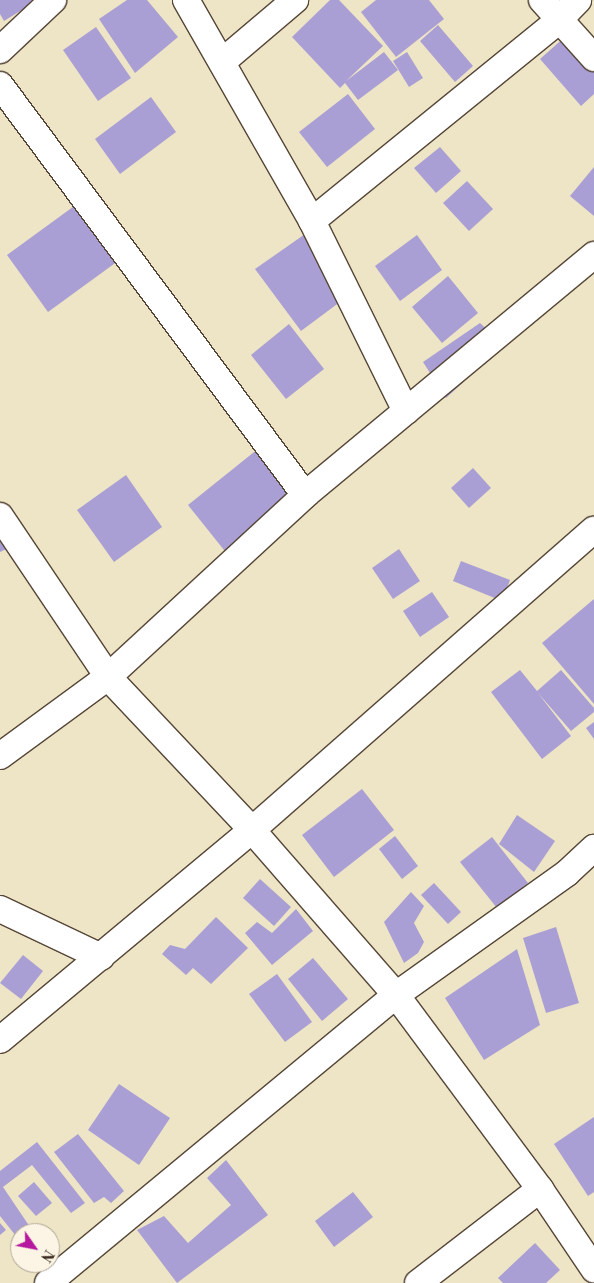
<!DOCTYPE html>
<style>
body{margin:0}
#map{position:relative;width:594px;height:1283px;overflow:hidden;background:#ede5c5;font-family:"Libre Bodoni",serif}
div>[style]{position:absolute}
.building>*{inset:0;background:#aa9fd4}
.roads{filter:drop-shadow(1px 0 #564637) drop-shadow(-1px 0 #564637) drop-shadow(0 1px #564637) drop-shadow(0 -1px #564637)}
.street>*{height:26px;margin:-13px;padding:0 13px;transform-origin:13px;border-radius:13px;background:#fff}
span{translate:-50% -50%;white-space:nowrap;text-align:center;line-height:1.15;-webkit-text-stroke:4.5px #fcf5e5;paint-order:stroke}
.north{position:absolute;left:10px;top:1223px;width:50px;height:50px;box-sizing:border-box;background:#fcf5e5;border:1px solid #afa495;border-radius:50%;rotate:123deg;font-size:14px;font-weight:700;line-height:20px;text-align:center;color:#3b2a1e}
.north::after{content:'';display:block;margin:auto;width:18px;height:22px;background:#b5179e;clip-path:polygon(50% 0,100% 100%,50% 72%,0 100%)}
</style>
<div id="map">
<div class="building">
<div style="clip-path:polygon(0 0,38px 0,4px 21px,0 14px)"></div>
<div style="clip-path:polygon(127px 0,147px 0,178px 37px,135px 73px,99px 19px)"></div>
<div style="clip-path:polygon(330px 0,339px 0,383px 46px,346px 81px,384px 52px,398px 70px,358px 100px,345px 83px,340px 88px,292px 37px)"></div>
<div style="clip-path:polygon(376px 0,429px 0,444px 19px,396px 57px,361px 12px)"></div>
<div style="clip-path:polygon(438px 25px,473px 66px,455px 82px,420px 41px)"></div>
<div style="clip-path:polygon(96px 27px,131px 78px,98px 101px,63px 50px)"></div>
<div style="clip-path:polygon(575px 28px,594px 66px,594px 94px,581px 106px,540px 59px)"></div>
<div style="clip-path:polygon(407px 52px,423px 78px,409px 87px,393px 61px)"></div>
<div style="clip-path:polygon(348px 94px,375px 129px,327px 167px,299px 132px)"></div>
<div style="clip-path:polygon(151px 97px,176px 132px,120px 174px,95px 139px)"></div>
<div style="clip-path:polygon(440px 147px,461px 171px,436px 193px,414px 168px)"></div>
<div style="clip-path:polygon(594px 167px,594px 216px,570px 196px)"></div>
<div style="clip-path:polygon(467px 181px,493px 209px,469px 231px,443px 203px)"></div>
<div style="clip-path:polygon(77px 204px,118px 261px,48px 312px,7px 255px)"></div>
<div style="clip-path:polygon(318px 225px,356px 290px,301px 331px,255px 269px)"></div>
<div style="clip-path:polygon(417px 235px,442px 270px,400px 301px,375px 266px)"></div>
<div style="clip-path:polygon(448px 276px,478px 313px,442px 343px,412px 307px)"></div>
<div style="clip-path:polygon(480px 323px,504px 345px,446px 398px,423px 362px)"></div>
<div style="clip-path:polygon(289px 324px,324px 369px,286px 399px,251px 355px)"></div>
<div style="clip-path:polygon(274px 436px,318px 492px,232px 560px,188px 505px)"></div>
<div style="clip-path:polygon(473px 468px,491px 488px,469px 508px,451px 488px)"></div>
<div style="clip-path:polygon(126px 475px,162px 527px,114px 562px,77px 510px)"></div>
<div style="clip-path:polygon(0 532px,15px 545px,0 552px)"></div>
<div style="clip-path:polygon(399px 549px,420px 581px,393px 599px,372px 568px)"></div>
<div style="clip-path:polygon(461px 561px,510px 580px,502px 601px,453px 581px)"></div>
<div style="clip-path:polygon(432px 592px,449px 617px,420px 637px,403px 611px)"></div>
<div style="clip-path:polygon(594px 599px,594px 704px,542px 643px)"></div>
<div style="clip-path:polygon(520px 670px,537px 691px,561px 670px,594px 708px,594px 712px,571px 731px,538px 693px,571px 736px,542px 759px,491px 692px)"></div>
<div style="clip-path:polygon(594px 722px,594px 739px,586px 728px)"></div>
<div style="clip-path:polygon(362px 789px,394px 830px,334px 877px,302px 835px)"></div>
<div style="clip-path:polygon(517px 815px,555px 841px,534px 872px,499px 844px)"></div>
<div style="clip-path:polygon(395px 836px,418px 866px,402px 879px,379px 849px)"></div>
<div style="clip-path:polygon(492px 837px,528px 883px,497px 908px,460px 862px)"></div>
<div style="clip-path:polygon(260px 879px,291px 907px,274px 926px,243px 898px)"></div>
<div style="clip-path:polygon(434px 883px,461px 912px,448px 924px,421px 895px)"></div>
<div style="clip-path:polygon(411px 892px,424px 906px,414px 923px,424px 942px,418px 953px,404px 963px,384px 922px)"></div>
<div style="clip-path:polygon(296px 909px,313px 931px,272px 965px,245px 933px,257px 922px,272px 933px)"></div>
<div style="clip-path:polygon(216px 917px,248px 948px,211px 984px,193px 968px,186px 975px,162px 954px,170px 945px,185px 949px)"></div>
<div style="clip-path:polygon(556px 927px,579px 1003px,546px 1013px,523px 938px)"></div>
<div style="clip-path:polygon(517px 949px,540px 1025px,484px 1060px,445px 998px)"></div>
<div style="clip-path:polygon(23px 955px,43px 971px,21px 999px,0 983px)"></div>
<div style="clip-path:polygon(313px 958px,348px 999px,322px 1021px,288px 979px)"></div>
<div style="clip-path:polygon(277px 974px,312px 1022px,285px 1042px,249px 994px)"></div>
<div style="clip-path:polygon(119px 1084px,170px 1118px,139px 1165px,88px 1130px)"></div>
<div style="clip-path:polygon(594px 1117px,594px 1192px,588px 1196px,554px 1144px)"></div>
<div style="clip-path:polygon(78px 1134px,124px 1191px,111px 1203px,104px 1197px,94px 1203px,54px 1152px)"></div>
<div style="clip-path:polygon(37px 1142px,85px 1203px,71px 1213px,32px 1165px,3px 1187px,34px 1233px,20px 1233px,20px 1241px,0 1216px,0 1171px)"></div>
<div style="clip-path:polygon(226px 1160px,268px 1215px,177px 1283px,137px 1230px,164px 1216px,188px 1243px,231px 1205px,207px 1178px)"></div>
<div style="clip-path:polygon(34px 1182px,52px 1203px,36px 1216px,18px 1196px)"></div>
<div style="clip-path:polygon(353px 1192px,373px 1217px,334px 1247px,315px 1221px)"></div>
<div style="clip-path:polygon(0 1223px,6px 1230px,0 1235px)"></div>
<div style="clip-path:polygon(535px 1243px,560px 1270px,546px 1283px,503px 1283px,498px 1278px)"></div>
</div>
<div class="roads">
<div class="street">
<div style="left:186px;top:0;width:254px;rotate:60.3deg"></div>
<div style="left:312px;top:221px;width:212px;rotate:63.7deg"></div>
<div style="left:542px;top:0;width:78px;rotate:48.1deg"></div>
<div style="left:0;top:50px;width:73px;rotate:-43.3deg"></div>
<div style="left:222px;top:62px;width:96px;rotate:-40.3deg"></div>
<div style="left:0;top:85px;width:511px;rotate:53.35deg"></div>
<div style="left:312px;top:221px;width:317px;rotate:-39.1deg"></div>
<div style="left:558px;top:21px;width:29px;rotate:-46deg"></div>
<div style="left:0;top:516px;width:194px;rotate:56.1deg"></div>
<div style="left:108px;top:677px;width:210px;rotate:46.7deg"></div>
<div style="left:252px;top:830px;width:219px;rotate:48.9deg"></div>
<div style="left:396px;top:995px;width:242px;rotate:53.4deg"></div>
<div style="left:540px;top:1189px;width:97px;rotate:56deg"></div>
<div style="left:0;top:756px;width:134px;rotate:-36.2deg"></div>
<div style="left:108px;top:677px;width:268px;rotate:-42.7deg"></div>
<div style="left:305px;top:495px;width:376px;rotate:-39.7deg"></div>
<div style="left:0;top:909px;width:112px;rotate:25.4deg"></div>
<div style="left:0;top:1040px;width:328px;rotate:-39.8deg"></div>
<div style="left:252px;top:830px;width:455px;rotate:-41.3deg"></div>
<div style="left:48px;top:1283px;width:452px;rotate:-39.6deg"></div>
<div style="left:396px;top:995px;width:210px;rotate:-35.5deg"></div>
<div style="left:567px;top:873px;width:37px;rotate:-43deg"></div>
<div style="left:418px;top:1283px;width:154px;rotate:-37.6deg"></div>
</div>
</div>
<div class="north">N</div>
</div>
